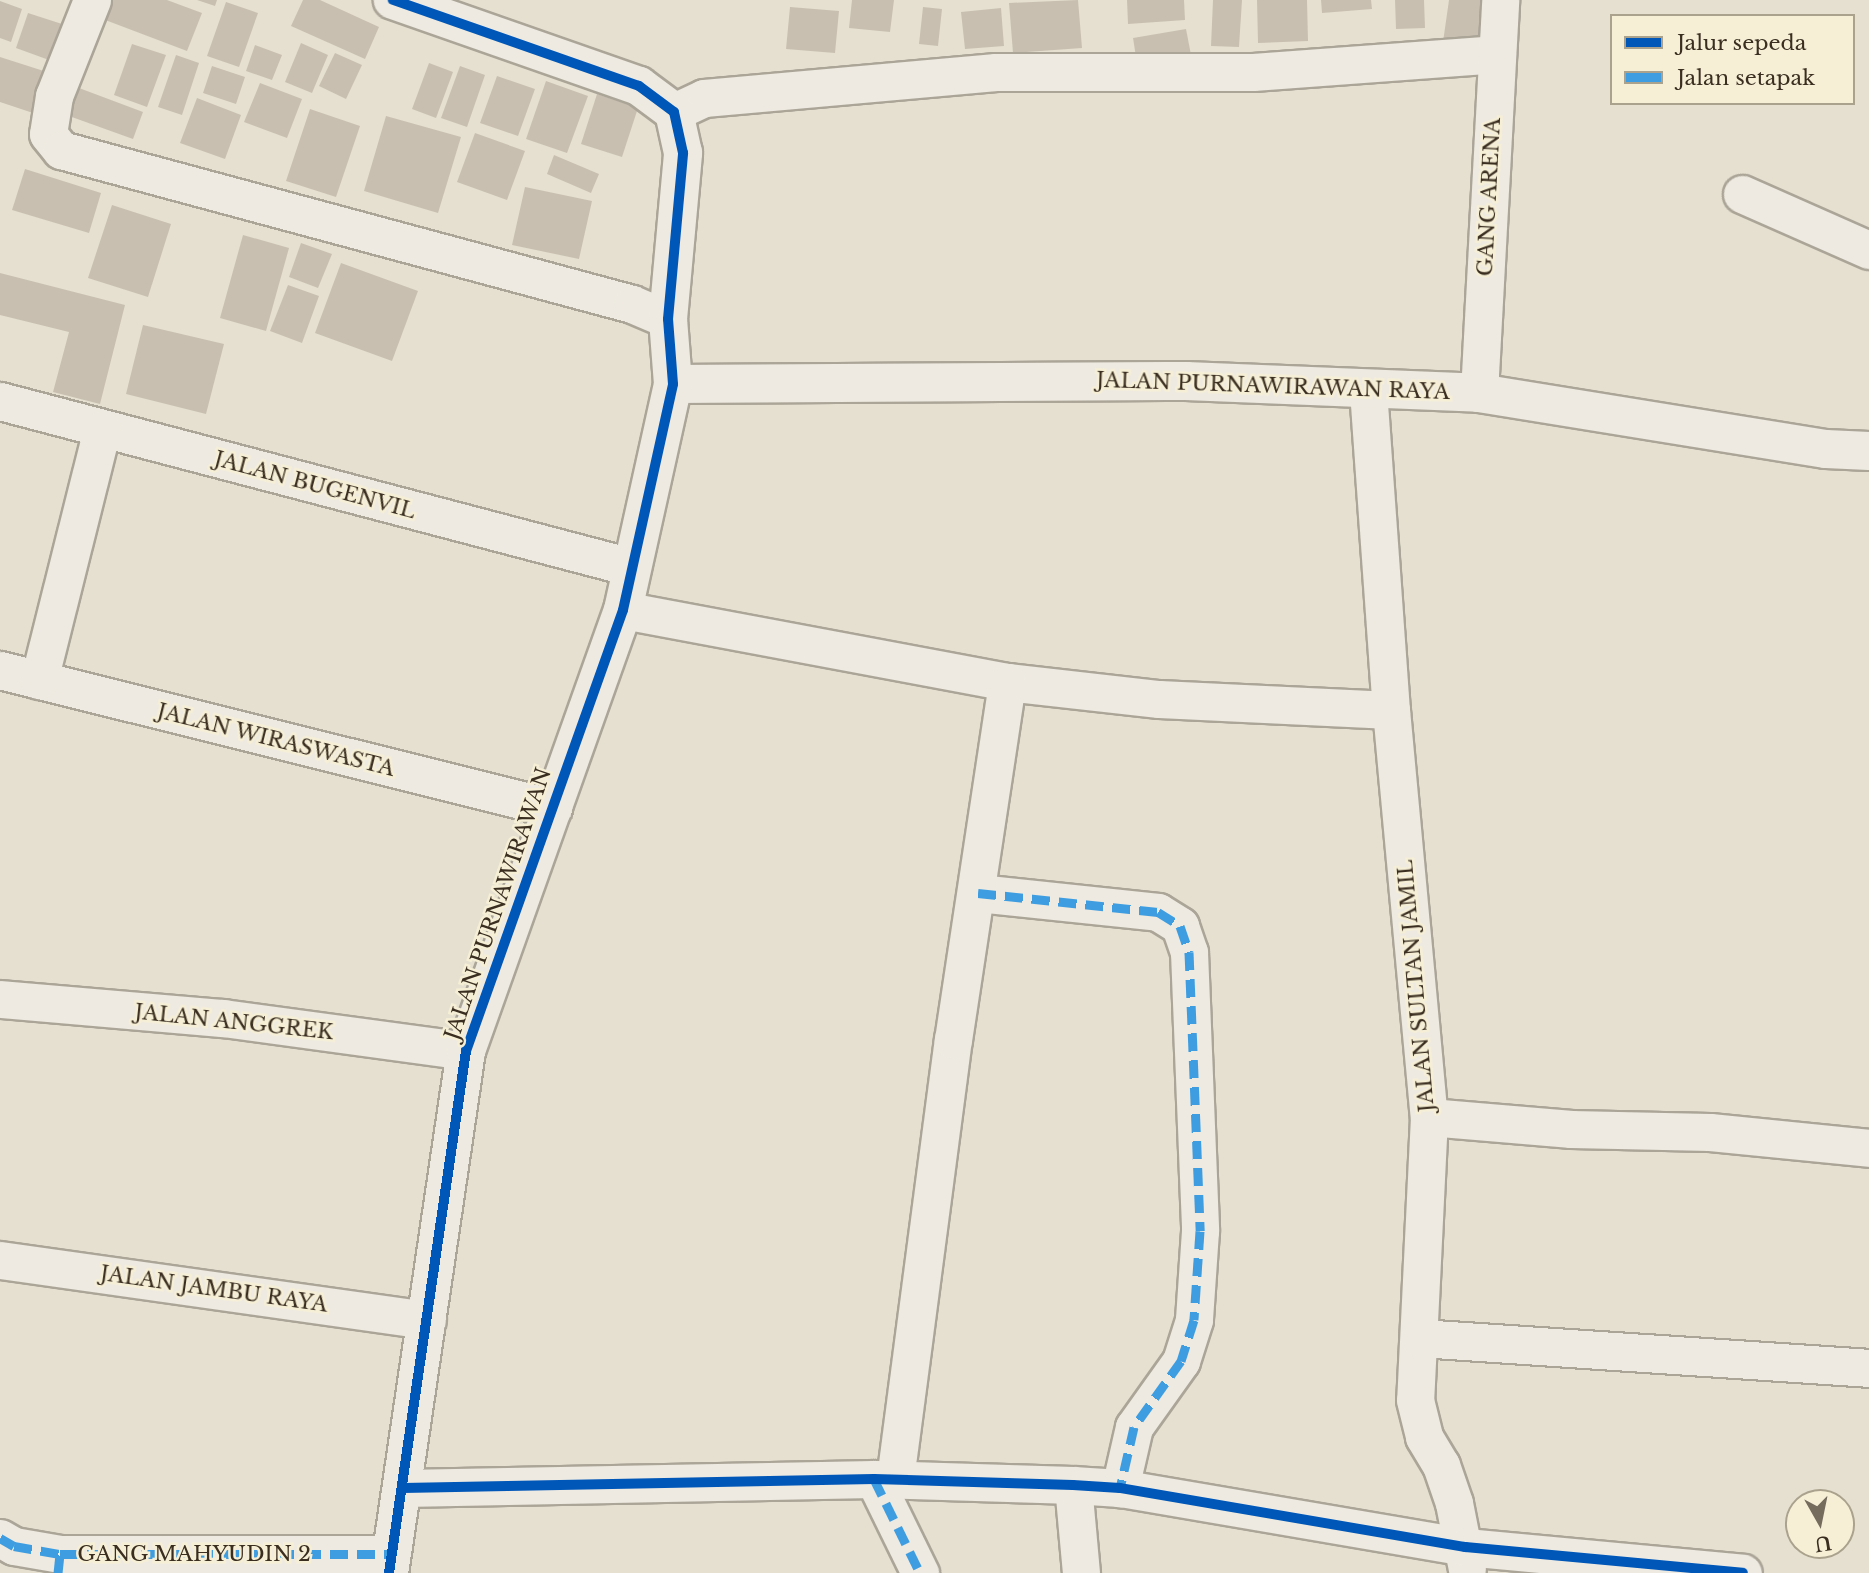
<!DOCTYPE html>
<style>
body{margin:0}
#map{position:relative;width:1869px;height:1573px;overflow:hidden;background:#e5e0d0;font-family:"Libre Baskerville",serif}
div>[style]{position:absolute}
.building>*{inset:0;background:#c9bfb1}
.roads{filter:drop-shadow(2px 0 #aba598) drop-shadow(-2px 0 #aba598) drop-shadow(0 2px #aba598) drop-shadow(0 -2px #aba598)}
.minor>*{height:37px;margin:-18.5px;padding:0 18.5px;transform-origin:18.5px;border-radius:18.5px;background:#eeeae1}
.tertiary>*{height:38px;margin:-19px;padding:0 19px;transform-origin:19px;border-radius:19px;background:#eeeae1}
.quiet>*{height:9px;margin-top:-4.5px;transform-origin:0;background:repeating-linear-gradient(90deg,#3e9de0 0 18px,transparent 0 27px)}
.cycleway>*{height:10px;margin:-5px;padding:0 5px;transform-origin:5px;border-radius:5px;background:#0057b8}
span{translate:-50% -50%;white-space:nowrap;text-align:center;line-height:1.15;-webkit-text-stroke:5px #f6efd6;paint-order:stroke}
.street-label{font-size:21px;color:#3a2e20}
.legend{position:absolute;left:1610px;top:14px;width:245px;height:91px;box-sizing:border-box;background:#f6efd6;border:2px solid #aba28d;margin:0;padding:9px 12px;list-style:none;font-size:21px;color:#3a2e20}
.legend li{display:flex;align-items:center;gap:14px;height:35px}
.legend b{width:35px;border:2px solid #aba28d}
.north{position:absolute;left:1785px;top:1489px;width:70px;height:70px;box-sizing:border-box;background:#f6efd6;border:2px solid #aba28d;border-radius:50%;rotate:171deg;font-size:19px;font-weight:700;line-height:28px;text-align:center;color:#3a2e20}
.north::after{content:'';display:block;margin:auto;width:24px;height:32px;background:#766c5e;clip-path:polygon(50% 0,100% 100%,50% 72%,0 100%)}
</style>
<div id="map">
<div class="building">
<div style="clip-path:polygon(107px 0,167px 0,202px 13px,187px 51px,100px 18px)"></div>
<div style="clip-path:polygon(197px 0,217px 0,215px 6px)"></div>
<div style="clip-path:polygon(303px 0,320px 0,379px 27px,365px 59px,291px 26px)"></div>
<div style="clip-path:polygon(852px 0,894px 0,890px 32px,849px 28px)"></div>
<div style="clip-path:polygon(1078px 0,1082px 48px,1013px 53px,1009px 3px)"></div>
<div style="clip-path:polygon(1127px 0,1184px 0,1185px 20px,1128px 24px)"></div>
<div style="clip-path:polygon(1213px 0,1242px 0,1239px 47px,1211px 46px)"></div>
<div style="clip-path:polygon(1257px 0,1307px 0,1308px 41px,1258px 43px)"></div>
<div style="clip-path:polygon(1321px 0,1371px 0,1372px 9px,1322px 13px)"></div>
<div style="clip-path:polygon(1395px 0,1424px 0,1425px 28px,1396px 29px)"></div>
<div style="clip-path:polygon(1449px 0,1488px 0,1482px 47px,1443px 42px)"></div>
<div style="clip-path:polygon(0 1px,22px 9px,11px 42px,0 38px)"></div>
<div style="clip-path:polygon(226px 2px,258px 13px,239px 67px,207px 56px)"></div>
<div style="clip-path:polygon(790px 7px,839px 11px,835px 53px,786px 49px)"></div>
<div style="clip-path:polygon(923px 7px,942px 9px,938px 46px,919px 44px)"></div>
<div style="clip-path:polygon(1001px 8px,1004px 46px,965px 49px,961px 12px)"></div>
<div style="clip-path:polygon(28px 13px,62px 24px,49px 60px,16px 48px)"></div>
<div style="clip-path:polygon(1186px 29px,1192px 60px,1138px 70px,1133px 38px)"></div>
<div style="clip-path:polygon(301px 43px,328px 55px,312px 93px,285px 82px)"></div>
<div style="clip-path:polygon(132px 44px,166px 55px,147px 107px,114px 95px)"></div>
<div style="clip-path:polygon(255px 45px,282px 55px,272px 80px,246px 71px)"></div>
<div style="clip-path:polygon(335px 53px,362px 65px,346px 99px,319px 86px)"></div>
<div style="clip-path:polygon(176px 55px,199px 63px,182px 115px,158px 107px)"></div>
<div style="clip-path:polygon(0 57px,50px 73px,36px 114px,0 102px)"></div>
<div style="clip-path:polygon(429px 63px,453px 72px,436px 118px,412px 109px)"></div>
<div style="clip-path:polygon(212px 66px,245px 77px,236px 104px,203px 93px)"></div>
<div style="clip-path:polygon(460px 66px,485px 75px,467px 127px,441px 118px)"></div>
<div style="clip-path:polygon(497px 76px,535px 89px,518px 136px,480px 123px)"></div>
<div style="clip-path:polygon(546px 81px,588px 96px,567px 153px,526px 139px)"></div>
<div style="clip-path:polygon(260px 83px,302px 99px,287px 138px,244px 122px)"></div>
<div style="clip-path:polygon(79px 88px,143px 112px,133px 139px,69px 116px)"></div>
<div style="clip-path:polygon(597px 94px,638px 108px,622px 157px,581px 144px)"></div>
<div style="clip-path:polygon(197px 98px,241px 115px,225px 159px,180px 143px)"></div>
<div style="clip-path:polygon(310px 109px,360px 126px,336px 197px,286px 181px)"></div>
<div style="clip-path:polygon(386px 116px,461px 137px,438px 213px,364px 191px)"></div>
<div style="clip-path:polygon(475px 133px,525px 151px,507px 200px,457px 182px)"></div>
<div style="clip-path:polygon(554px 155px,599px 174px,591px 193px,547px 174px)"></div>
<div style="clip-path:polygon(25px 169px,101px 193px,89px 233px,12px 210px)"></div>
<div style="clip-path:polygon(525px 187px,592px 201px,579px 259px,512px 245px)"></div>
<div style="clip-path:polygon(112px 205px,171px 224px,148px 297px,88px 278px)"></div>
<div style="clip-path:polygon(243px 235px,289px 248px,266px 331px,220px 318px)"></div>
<div style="clip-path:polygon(301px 243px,332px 254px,318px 288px,289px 277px)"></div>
<div style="clip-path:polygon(341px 263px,418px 291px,392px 361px,315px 333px)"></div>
<div style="clip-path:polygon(0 273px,125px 305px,100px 404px,53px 392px,69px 332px,0 315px)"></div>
<div style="clip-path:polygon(288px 285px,319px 296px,302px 343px,270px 331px)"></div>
<div style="clip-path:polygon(143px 325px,224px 344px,206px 414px,126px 394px)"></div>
</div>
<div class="roads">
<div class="minor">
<div style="left:92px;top:0;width:103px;rotate:111.6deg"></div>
<div style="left:54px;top:96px;width:38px;rotate:99deg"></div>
<div style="left:48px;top:134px;width:21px;rotate:51deg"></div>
<div style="left:61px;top:150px;width:591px;rotate:15.09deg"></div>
<div style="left:632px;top:304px;width:39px;rotate:23deg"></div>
<div style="left:674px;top:112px;width:33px;rotate:-25deg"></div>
<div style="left:704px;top:98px;width:293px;rotate:-5.1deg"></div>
<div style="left:996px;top:72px;width:257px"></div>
<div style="left:1253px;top:72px;width:244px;rotate:-4.2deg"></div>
<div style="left:1742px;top:194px;width:139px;rotate:23.8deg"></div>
<div style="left:1368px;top:390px;width:321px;rotate:85.9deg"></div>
<div style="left:1391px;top:710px;width:409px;rotate:84.7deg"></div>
<div style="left:1429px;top:1117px;width:283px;rotate:92.8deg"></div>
<div style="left:1415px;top:1400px;width:38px;rotate:76deg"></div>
<div style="left:1424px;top:1437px;width:33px;rotate:59deg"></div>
<div style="left:1441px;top:1465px;width:40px;rotate:71.1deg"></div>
<div style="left:1454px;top:1503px;width:67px;rotate:78.9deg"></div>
<div style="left:1479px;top:393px;width:394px;rotate:-86.9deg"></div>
<div style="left:0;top:401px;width:652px;rotate:14.74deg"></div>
<div style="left:623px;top:610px;width:391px;rotate:10.6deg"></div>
<div style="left:1007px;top:682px;width:153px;rotate:6.4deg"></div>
<div style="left:1159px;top:699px;width:232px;rotate:2.7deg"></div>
<div style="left:0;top:670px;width:570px;rotate:14.01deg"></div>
<div style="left:39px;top:680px;width:259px;rotate:-75.9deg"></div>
<div style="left:978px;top:893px;width:181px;rotate:6deg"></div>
<div style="left:1158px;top:912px;width:26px;rotate:32deg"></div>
<div style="left:1180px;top:926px;width:28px;rotate:71deg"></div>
<div style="left:1189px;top:952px;width:279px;rotate:87.7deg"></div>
<div style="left:1200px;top:1231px;width:89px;rotate:93.9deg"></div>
<div style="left:1194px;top:1320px;width:43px;rotate:107.6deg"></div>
<div style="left:1181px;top:1361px;width:81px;rotate:125.5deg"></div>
<div style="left:1134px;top:1427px;width:63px;rotate:102.9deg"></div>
<div style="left:0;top:999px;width:224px;rotate:4.9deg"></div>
<div style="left:223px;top:1018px;width:245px;rotate:7.7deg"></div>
<div style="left:1429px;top:1117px;width:143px;rotate:4.8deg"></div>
<div style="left:1571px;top:1129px;width:139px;rotate:1.2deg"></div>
<div style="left:1710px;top:1132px;width:160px;rotate:5.7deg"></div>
<div style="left:0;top:1260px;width:431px;rotate:8deg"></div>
<div style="left:1419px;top:1338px;width:451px;rotate:3.8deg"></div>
<div style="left:874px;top:1479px;width:105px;rotate:63.9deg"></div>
<div style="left:895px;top:1479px;width:443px;rotate:-82.5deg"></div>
<div style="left:953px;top:1040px;width:362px;rotate:-81.4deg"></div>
<div style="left:1073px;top:1485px;width:88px;rotate:84.8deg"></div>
<div style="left:403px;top:1488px;width:471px;rotate:-1.1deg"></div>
<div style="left:874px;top:1479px;width:199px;rotate:1.7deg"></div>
<div style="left:1073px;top:1485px;width:47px;rotate:3.7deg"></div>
<div style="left:1120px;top:1488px;width:350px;rotate:9.7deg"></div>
<div style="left:1465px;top:1547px;width:279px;rotate:5.3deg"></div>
<div style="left:0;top:1538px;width:16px;rotate:30deg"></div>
<div style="left:14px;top:1546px;width:47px;rotate:9.9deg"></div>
<div style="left:60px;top:1554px;width:331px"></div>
</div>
<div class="tertiary">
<div style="left:673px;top:384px;width:513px;rotate:-0.34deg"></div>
<div style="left:1186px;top:381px;width:293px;rotate:2.3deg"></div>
<div style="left:1479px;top:393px;width:351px;rotate:9.2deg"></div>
<div style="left:1826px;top:449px;width:43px;rotate:2.7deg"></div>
<div style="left:389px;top:1573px;width:528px;rotate:-81.61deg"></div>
<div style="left:466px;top:1051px;width:468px;rotate:-70.4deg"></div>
<div style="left:623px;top:610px;width:231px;rotate:-77.5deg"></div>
<div style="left:673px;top:384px;width:65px;rotate:-94.4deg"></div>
<div style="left:668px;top:319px;width:167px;rotate:-84.8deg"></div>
<div style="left:683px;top:153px;width:42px;rotate:-102.4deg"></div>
<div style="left:674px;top:112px;width:44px;rotate:-143.4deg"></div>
<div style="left:639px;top:86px;width:261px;rotate:-160.7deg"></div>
</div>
</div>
<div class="quiet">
<div style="left:978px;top:893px;width:181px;rotate:6deg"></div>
<div style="left:1158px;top:912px;width:26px;rotate:32deg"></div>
<div style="left:1180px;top:926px;width:28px;rotate:71deg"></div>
<div style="left:1189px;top:952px;width:279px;rotate:87.7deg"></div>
<div style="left:1200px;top:1231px;width:89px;rotate:93.9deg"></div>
<div style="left:1194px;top:1320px;width:43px;rotate:107.6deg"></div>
<div style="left:1181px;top:1361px;width:81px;rotate:125.5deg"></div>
<div style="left:1134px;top:1427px;width:63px;rotate:102.9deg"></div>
<div style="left:874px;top:1479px;width:105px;rotate:63.9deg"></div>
<div style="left:0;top:1538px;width:16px;rotate:30deg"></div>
<div style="left:14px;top:1546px;width:47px;rotate:9.9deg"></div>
<div style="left:60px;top:1554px;width:331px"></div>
<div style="left:58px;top:1573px;width:19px;rotate:-84deg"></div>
</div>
<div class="cycleway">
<div style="left:403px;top:1488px;width:471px;rotate:-1.1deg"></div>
<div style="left:874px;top:1479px;width:199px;rotate:1.7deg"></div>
<div style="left:1073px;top:1485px;width:47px;rotate:3.7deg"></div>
<div style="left:1120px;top:1488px;width:350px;rotate:9.7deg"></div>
<div style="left:1465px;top:1547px;width:279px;rotate:5.3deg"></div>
<div style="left:389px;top:1573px;width:528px;rotate:-81.61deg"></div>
<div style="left:466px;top:1051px;width:468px;rotate:-70.4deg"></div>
<div style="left:623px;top:610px;width:231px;rotate:-77.5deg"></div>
<div style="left:673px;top:384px;width:65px;rotate:-94.4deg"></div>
<div style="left:668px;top:319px;width:167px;rotate:-84.8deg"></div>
<div style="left:683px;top:153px;width:42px;rotate:-102.4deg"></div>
<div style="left:674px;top:112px;width:44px;rotate:-143.4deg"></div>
<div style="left:639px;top:86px;width:261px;rotate:-160.7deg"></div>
</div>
<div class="street-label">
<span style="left:1489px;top:197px;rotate:-87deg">GANG ARENA</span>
<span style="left:1273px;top:386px;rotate:2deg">JALAN PURNAWIRAWAN RAYA</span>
<span style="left:315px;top:485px;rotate:15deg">JALAN BUGENVIL</span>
<span style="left:276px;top:740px;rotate:14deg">JALAN WIRASWASTA</span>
<span style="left:498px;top:904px;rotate:-71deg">JALAN PURNAWIRAWAN</span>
<span style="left:1416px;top:986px;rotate:-95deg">JALAN SULTAN JAMIL</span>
<span style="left:234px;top:1022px;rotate:6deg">JALAN ANGGREK</span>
<span style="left:214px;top:1289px;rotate:8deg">JALAN JAMBU RAYA</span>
<span style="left:194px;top:1554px">GANG MAHYUDIN 2</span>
</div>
<ul class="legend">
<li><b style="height:9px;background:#0057b8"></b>Jalur sepeda</li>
<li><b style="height:9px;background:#3e9de0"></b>Jalan setapak</li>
</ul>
<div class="north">U</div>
</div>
